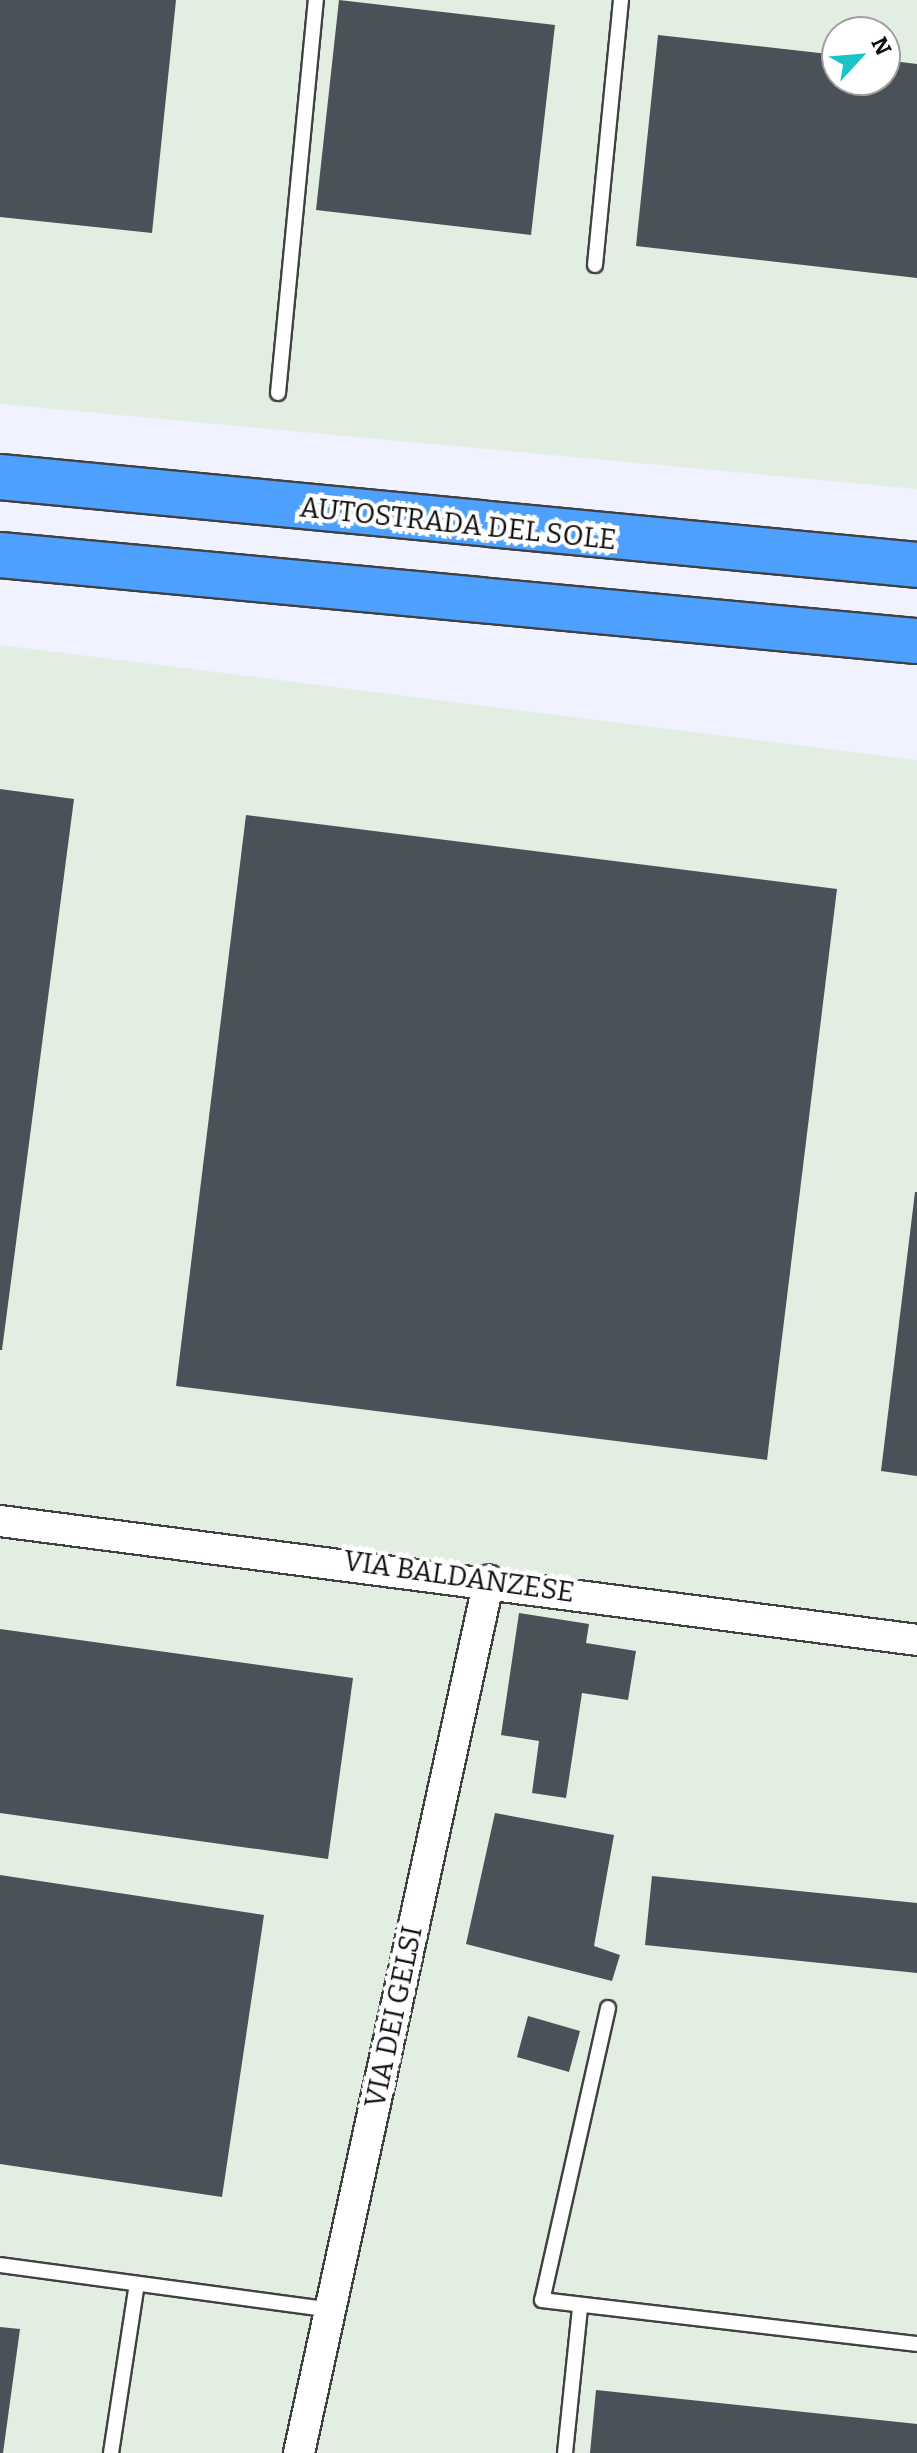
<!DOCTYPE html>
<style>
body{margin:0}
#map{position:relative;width:917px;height:2453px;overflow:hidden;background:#f0f2ff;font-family:Bitter,serif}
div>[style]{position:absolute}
.industrial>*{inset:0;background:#e3eee2}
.building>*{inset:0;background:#4a5158}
.roads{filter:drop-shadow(2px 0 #414141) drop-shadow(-2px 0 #414141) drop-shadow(0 2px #414141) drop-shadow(0 -2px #414141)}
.lane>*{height:14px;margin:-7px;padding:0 7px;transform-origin:7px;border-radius:7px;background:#fff}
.street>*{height:30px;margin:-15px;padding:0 15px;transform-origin:15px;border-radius:15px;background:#fff}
.highway>*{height:44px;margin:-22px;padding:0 22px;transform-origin:22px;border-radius:22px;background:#4ea0ff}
span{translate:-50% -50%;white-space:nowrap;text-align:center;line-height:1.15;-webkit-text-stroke:8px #fff;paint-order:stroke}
.street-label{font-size:28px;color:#0e0e0e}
.north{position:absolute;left:821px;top:16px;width:80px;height:80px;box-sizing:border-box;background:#fff;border:2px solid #9f9f9f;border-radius:50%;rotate:64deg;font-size:22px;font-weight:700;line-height:32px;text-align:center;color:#0e0e0e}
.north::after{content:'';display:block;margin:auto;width:28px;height:36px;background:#1bc3c9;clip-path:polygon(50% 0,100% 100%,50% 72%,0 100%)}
</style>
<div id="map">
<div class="industrial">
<div style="clip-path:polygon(evenodd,0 0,917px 0,917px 489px,0 404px,0 0,837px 32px,885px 32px,885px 80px,837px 80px,837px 32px)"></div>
<div style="clip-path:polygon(0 645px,917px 760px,917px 2453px,0 2453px)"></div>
</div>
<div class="building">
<div style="clip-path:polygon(0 0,176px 0,152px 233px,0 217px)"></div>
<div style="clip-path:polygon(339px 0,555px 25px,531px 235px,316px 210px)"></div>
<div style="clip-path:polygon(658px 35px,837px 55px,837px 80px,885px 80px,885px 60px,917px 64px,917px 278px,636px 246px)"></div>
<div style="clip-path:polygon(0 789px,74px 799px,2px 1350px,0 1350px)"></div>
<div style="clip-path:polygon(246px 815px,837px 889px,767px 1460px,176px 1386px)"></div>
<div style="clip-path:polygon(915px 1192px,917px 1192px,917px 1476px,881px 1471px)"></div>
<div style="clip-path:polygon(519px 1613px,589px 1624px,586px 1643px,636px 1651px,628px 1700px,582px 1693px,566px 1798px,532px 1793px,539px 1741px,501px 1735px)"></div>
<div style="clip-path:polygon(0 1629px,353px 1678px,328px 1859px,0 1813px)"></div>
<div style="clip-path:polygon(495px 1813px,614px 1835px,594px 1946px,620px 1955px,612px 1981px,466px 1944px)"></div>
<div style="clip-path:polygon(0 1875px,264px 1915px,222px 2197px,0 2164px)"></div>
<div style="clip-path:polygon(652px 1876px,917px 1903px,917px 1973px,645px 1945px)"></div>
<div style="clip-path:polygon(528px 2016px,580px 2031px,569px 2072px,517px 2057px)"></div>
<div style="clip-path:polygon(0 2327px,20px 2329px,3px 2453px,0 2453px)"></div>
<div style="clip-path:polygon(596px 2390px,917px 2424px,917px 2453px,590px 2453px)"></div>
</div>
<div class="roads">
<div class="lane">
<div style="left:595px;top:265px;width:266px;rotate:-84.4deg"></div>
<div style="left:278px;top:393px;width:395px;rotate:-84.5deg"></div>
<div style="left:608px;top:2008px;width:299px;rotate:102.7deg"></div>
<div style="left:542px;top:2300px;width:378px;rotate:6.7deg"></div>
<div style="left:0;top:2265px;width:334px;rotate:7.7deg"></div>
<div style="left:111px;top:2453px;width:171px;rotate:-81.3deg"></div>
<div style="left:565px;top:2453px;width:147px;rotate:-84.1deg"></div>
</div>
<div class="street">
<div style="left:0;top:1521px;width:925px;rotate:7.39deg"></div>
<div style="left:299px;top:2453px;width:893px;rotate:-77.72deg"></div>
</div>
<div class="highway">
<div style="left:0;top:477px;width:921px;rotate:5.48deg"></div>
<div style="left:0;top:555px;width:921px;rotate:5.36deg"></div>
</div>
</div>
<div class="street-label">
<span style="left:458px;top:524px;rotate:6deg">AUTOSTRADA DEL SOLE</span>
<span style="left:459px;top:1577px;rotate:8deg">VIA BALDANZESE</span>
<span style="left:394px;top:2017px;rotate:-78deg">VIA DEI GELSI</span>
</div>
<div class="north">N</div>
</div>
